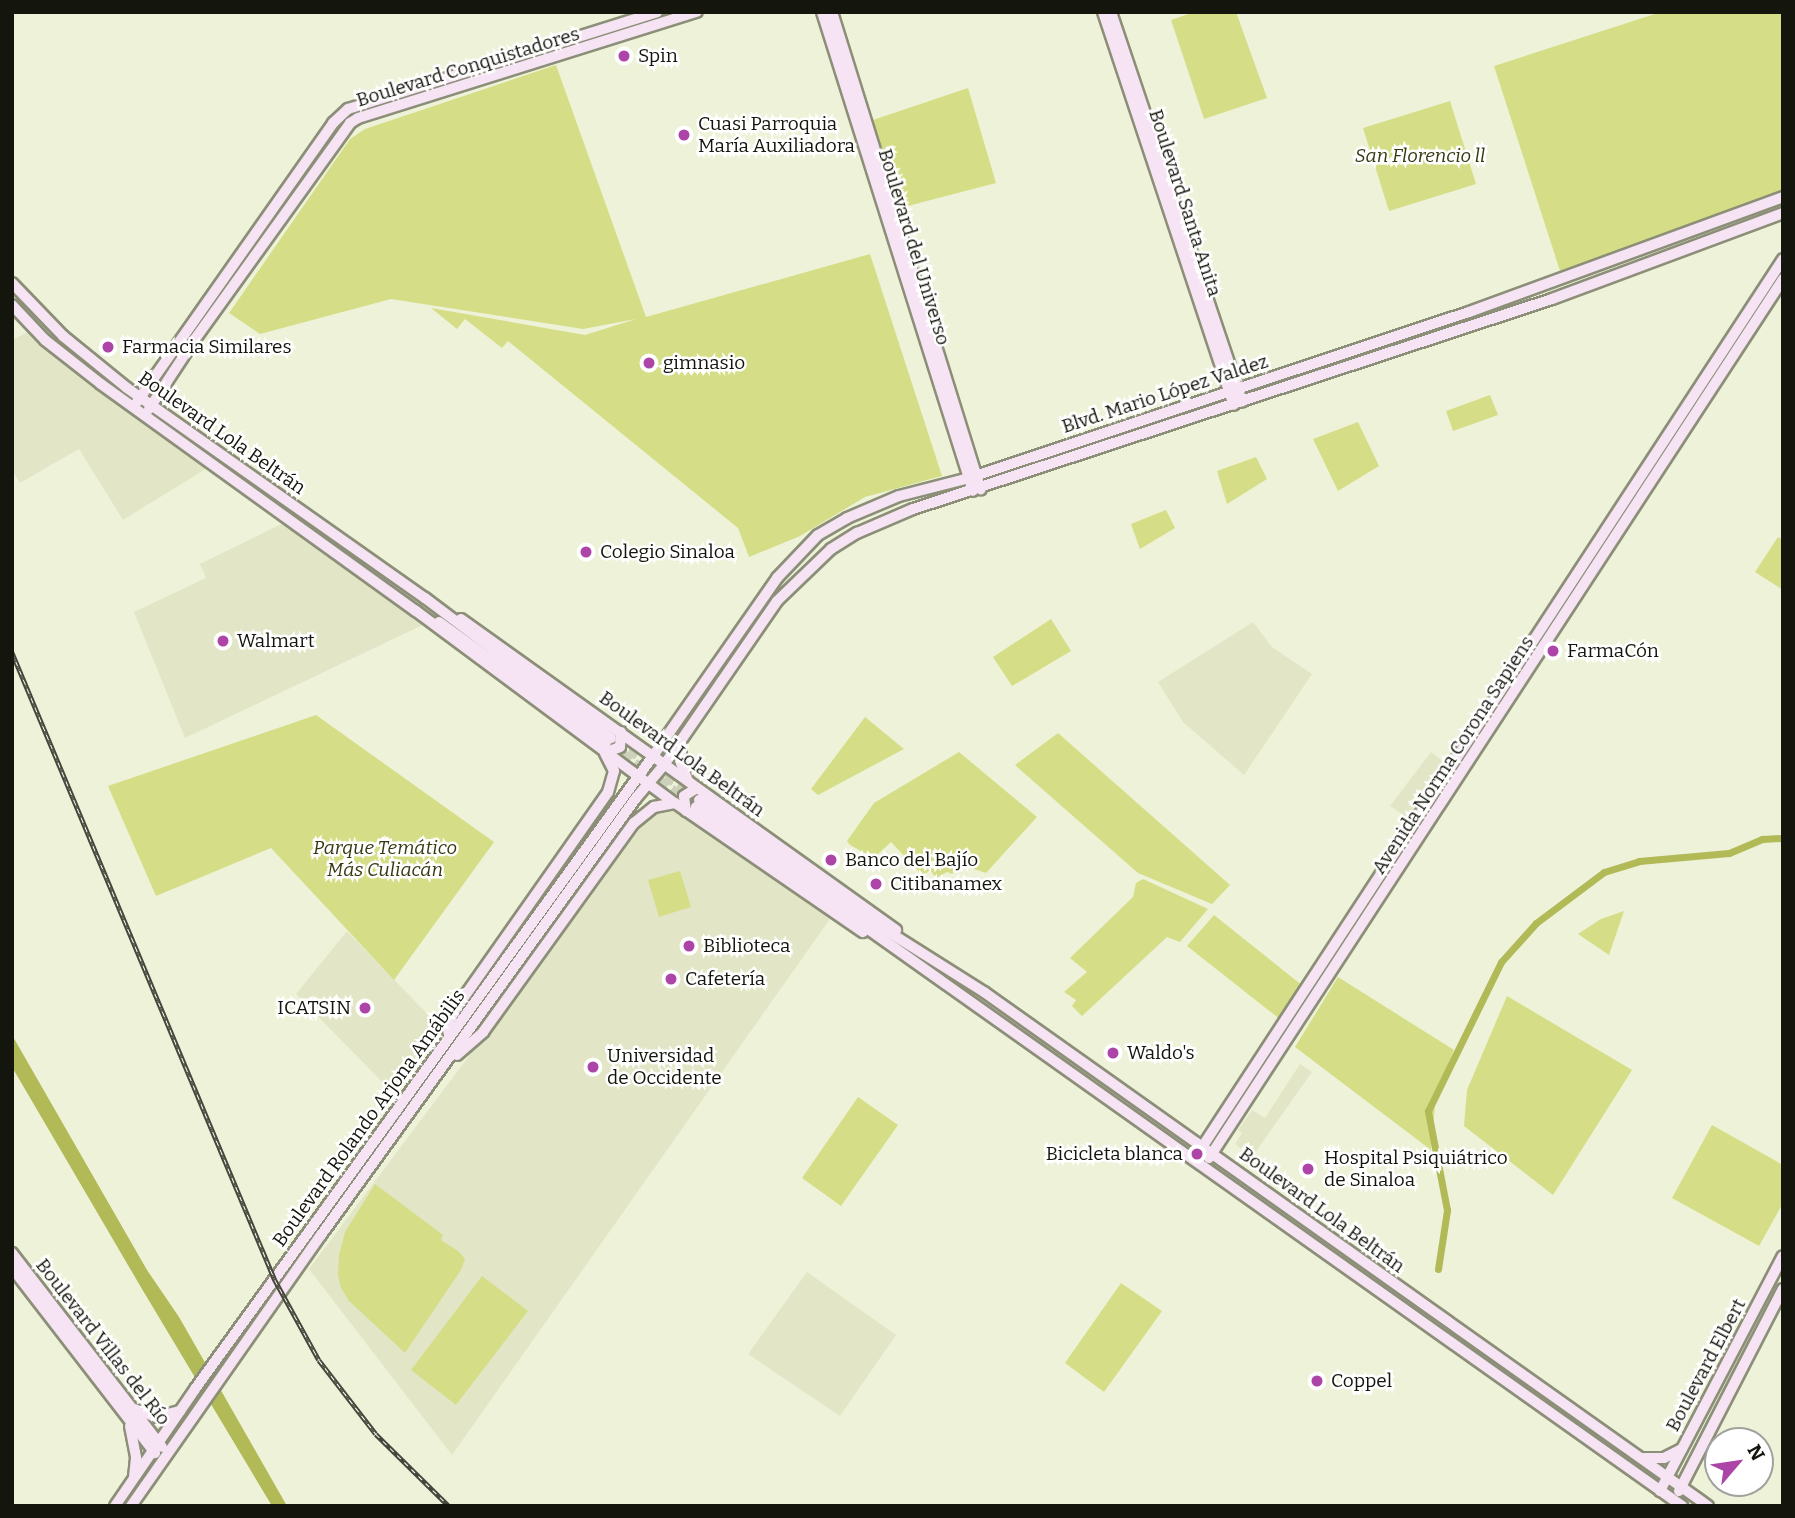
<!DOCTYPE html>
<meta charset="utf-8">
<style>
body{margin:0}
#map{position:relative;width:1795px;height:1518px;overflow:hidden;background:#eef2d9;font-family:Bitter,serif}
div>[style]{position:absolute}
.built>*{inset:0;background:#e2e6c6}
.green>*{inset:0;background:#d5de87}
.water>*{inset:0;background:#b1ba56}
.canal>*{height:7px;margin:-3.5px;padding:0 3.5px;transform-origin:3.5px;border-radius:3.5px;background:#b1ba56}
.secondary-tunnel>*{height:10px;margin-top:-5px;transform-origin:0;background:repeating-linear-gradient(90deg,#cdd1ba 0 10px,transparent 0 15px)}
.roads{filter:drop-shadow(2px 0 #8c8f78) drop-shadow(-2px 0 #8c8f78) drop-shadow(0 2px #8c8f78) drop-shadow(0 -2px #8c8f78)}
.secondary>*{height:10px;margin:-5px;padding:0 5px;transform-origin:5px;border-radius:5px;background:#f6e3f4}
.rail>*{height:4.5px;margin-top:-2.25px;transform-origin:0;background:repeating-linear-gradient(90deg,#fff 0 5px,#45473b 0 10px);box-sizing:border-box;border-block:2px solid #45473b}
.dots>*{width:19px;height:19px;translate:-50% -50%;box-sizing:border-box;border:4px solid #fff;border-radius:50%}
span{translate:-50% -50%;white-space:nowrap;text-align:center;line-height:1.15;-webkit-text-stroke:5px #fff;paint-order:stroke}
.poi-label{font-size:19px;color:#14150c}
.left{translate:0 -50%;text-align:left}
.right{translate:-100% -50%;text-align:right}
.street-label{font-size:19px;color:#14150c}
.park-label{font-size:19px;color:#36390f;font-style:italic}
.frame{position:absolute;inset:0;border:14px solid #14150c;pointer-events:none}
.north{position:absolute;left:1704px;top:1427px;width:70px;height:70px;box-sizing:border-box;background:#fff;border:2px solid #a1a19e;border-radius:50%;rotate:61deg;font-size:19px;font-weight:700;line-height:28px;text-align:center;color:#14150c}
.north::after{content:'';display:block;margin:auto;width:24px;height:32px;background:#ad45a8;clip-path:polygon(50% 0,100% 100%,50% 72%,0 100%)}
</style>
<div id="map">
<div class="built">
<div style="clip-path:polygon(34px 329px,212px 465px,123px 520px,79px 449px,20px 483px,12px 470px,12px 340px)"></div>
<div style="clip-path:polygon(290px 520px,429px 622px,185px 738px,134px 612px,206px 578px,200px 564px)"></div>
<div style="clip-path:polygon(1253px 622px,1272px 647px,1312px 674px,1244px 775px,1183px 722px,1158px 682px)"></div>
<div style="clip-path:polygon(1431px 752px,1451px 768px,1414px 822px,1390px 806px)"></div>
<div style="clip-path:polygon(662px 799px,832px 916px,452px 1455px,309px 1269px)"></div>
<div style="clip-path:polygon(347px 931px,439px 1026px,393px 1093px,296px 994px)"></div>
<div style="clip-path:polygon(1300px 1064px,1312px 1072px,1252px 1157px,1235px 1144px,1242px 1133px,1238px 1130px,1252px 1110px,1265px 1118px)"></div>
<div style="clip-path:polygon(807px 1272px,896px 1335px,840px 1416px,748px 1354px)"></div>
</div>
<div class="green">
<div style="clip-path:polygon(1194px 12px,1236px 12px,1267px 98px,1204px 119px,1171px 20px)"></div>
<div style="clip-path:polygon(1661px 12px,1783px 12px,1783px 198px,1561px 274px,1494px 66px)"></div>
<div style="clip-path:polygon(556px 65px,646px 317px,870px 254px,942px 476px,865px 497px,800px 536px,749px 557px,738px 528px,508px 341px,502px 348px,465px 319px,457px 329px,431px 308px,585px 335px,636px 319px,583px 329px,391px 299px,260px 334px,229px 313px,350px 139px,365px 129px)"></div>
<div style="clip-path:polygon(968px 88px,996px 183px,900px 208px,873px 120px)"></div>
<div style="clip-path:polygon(1450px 101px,1476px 184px,1389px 211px,1363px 128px)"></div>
<div style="clip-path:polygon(1490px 395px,1498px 415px,1453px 431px,1446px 411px)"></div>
<div style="clip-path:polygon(1358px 422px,1379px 466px,1338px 491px,1313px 439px)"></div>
<div style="clip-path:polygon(1256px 457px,1267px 479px,1227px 504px,1217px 471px)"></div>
<div style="clip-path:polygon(1166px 510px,1175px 528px,1140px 549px,1131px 524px)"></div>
<div style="clip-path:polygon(1778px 537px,1783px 540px,1783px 590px,1755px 572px)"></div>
<div style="clip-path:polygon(1051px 619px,1071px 651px,1012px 686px,993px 657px)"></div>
<div style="clip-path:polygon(316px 715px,494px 842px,394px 980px,271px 848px,156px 896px,108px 786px)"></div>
<div style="clip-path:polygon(865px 717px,904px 749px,818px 795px,811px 789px)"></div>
<div style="clip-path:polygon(1058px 733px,1230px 885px,1212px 904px,1138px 873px,1015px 765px)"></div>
<div style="clip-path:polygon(959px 752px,1037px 817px,986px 873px,962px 865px,952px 874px,947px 872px,936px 878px,930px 870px,923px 876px,891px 842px,874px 858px,850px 845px,847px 841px,874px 803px)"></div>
<div style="clip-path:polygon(680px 871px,691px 907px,659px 917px,648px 880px)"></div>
<div style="clip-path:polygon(1143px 879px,1208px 909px,1180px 942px,1167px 937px,1082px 1016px,1072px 1006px,1076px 1000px,1064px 992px,1087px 972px,1070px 958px,1133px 897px,1136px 883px)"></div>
<div style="clip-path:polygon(1624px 911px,1609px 955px,1578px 934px,1601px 919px)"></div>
<div style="clip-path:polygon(1214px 915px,1303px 986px,1281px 1020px,1187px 946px)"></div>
<div style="clip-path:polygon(1338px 977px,1454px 1050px,1436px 1094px,1431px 1150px,1295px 1047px)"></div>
<div style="clip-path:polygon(1507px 996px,1632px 1070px,1553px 1195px,1464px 1126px,1467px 1090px)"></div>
<div style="clip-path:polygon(858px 1097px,898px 1125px,841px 1206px,802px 1178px)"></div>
<div style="clip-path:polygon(1712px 1125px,1783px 1165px,1783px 1203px,1759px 1246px,1672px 1198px)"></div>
<div style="clip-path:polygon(375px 1184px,443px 1235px,441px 1240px,458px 1251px,465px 1259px,461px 1270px,405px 1353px,349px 1301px,341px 1288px,338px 1275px,339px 1255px,345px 1232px)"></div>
<div style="clip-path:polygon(482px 1276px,528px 1311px,456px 1405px,411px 1370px)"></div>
<div style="clip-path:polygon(1121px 1283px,1162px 1311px,1104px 1392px,1065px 1363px)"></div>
</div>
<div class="water">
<div style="clip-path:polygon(12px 1035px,147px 1270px,179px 1317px,287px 1506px,272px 1506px,142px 1289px,12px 1067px)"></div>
</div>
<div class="canal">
<div style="left:1438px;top:1269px;width:60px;rotate:-81.3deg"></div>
<div style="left:1447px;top:1210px;width:101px;rotate:-100.9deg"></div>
<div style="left:1428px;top:1111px;width:166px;rotate:-63.9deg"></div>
<div style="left:1501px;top:962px;width:52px;rotate:-48.1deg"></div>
<div style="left:1536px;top:923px;width:85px;rotate:-36.9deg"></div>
<div style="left:1604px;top:872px;width:37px;rotate:-17deg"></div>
<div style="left:1639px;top:861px;width:90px;rotate:-5.1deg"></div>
<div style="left:1729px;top:853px;width:36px;rotate:-23deg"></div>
<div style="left:1762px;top:839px;width:21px;rotate:-3deg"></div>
</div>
<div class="secondary-tunnel">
<div style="left:617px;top:741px;width:97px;rotate:35.8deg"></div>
<div style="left:610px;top:746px;width:105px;rotate:35.3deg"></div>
</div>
<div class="roads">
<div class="secondary">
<div style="left:822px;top:12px;width:502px;rotate:72.5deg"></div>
<div style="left:832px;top:12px;width:500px;rotate:72.7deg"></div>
<div style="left:1103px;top:12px;width:414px;rotate:71.6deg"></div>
<div style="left:1111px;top:12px;width:411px;rotate:71.4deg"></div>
<div style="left:12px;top:283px;width:74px;rotate:46.1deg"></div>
<div style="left:63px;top:336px;width:82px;rotate:39.1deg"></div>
<div style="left:127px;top:388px;width:365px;rotate:35.2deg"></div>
<div style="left:425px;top:598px;width:233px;rotate:37deg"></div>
<div style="left:12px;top:305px;width:48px;rotate:46.7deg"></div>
<div style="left:45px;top:340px;width:71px;rotate:38.2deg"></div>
<div style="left:101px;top:384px;width:388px;rotate:35.8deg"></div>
<div style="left:416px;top:611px;width:322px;rotate:36.6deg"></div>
<div style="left:675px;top:803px;width:228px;rotate:34.5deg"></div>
<div style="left:137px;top:402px;width:341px;rotate:-54.9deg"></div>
<div style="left:333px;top:123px;width:21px;rotate:-43deg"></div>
<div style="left:348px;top:109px;width:324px;rotate:-17.4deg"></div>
<div style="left:149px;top:409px;width:84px;rotate:-56.7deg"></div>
<div style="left:195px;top:339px;width:266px;rotate:-54.3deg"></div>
<div style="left:350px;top:123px;width:9px;rotate:-32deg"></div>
<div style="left:358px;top:118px;width:355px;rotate:-17.4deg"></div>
<div style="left:461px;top:619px;width:535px;rotate:35.56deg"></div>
<div style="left:439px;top:622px;width:206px;rotate:35.9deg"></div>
<div style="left:681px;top:742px;width:21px;rotate:90deg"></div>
<div style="left:681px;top:763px;width:19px;rotate:69deg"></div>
<div style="left:607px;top:752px;width:14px;rotate:-21deg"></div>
<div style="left:620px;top:747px;width:15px;rotate:-86deg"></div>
<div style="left:699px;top:800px;width:216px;rotate:35deg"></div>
<div style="left:876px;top:924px;width:128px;rotate:32.2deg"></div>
<div style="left:984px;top:992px;width:888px;rotate:35.37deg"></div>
<div style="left:696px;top:807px;width:1209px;rotate:35.33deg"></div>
<div style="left:686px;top:811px;width:15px;rotate:-98deg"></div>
<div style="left:684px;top:796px;width:15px;rotate:-32deg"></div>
<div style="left:449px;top:1035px;width:10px;rotate:-101deg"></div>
<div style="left:447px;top:1025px;width:21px;rotate:-61deg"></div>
<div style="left:457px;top:1007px;width:263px;rotate:-54.9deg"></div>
<div style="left:608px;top:792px;width:22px;rotate:-74deg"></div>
<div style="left:614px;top:771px;width:20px;rotate:-117deg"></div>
<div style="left:457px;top:1055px;width:35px;rotate:-41deg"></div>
<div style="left:483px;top:1032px;width:258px;rotate:-54.2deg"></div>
<div style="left:634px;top:823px;width:26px;rotate:-39deg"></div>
<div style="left:654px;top:807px;width:21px;rotate:-11deg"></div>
<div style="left:1195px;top:1158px;width:1074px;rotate:-56.81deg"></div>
<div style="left:1209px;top:1158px;width:1050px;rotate:-56.85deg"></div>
<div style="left:12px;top:1253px;width:245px;rotate:52.3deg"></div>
<div style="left:12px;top:1268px;width:234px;rotate:52.3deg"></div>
<div style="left:134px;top:1409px;width:23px;rotate:20deg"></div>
<div style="left:156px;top:1417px;width:25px;rotate:-14deg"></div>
<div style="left:130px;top:1426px;width:33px;rotate:79deg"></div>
<div style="left:136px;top:1458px;width:19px;rotate:96deg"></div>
<div style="left:1644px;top:1458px;width:20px"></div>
<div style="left:1664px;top:1458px;width:20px;rotate:-27deg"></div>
<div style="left:1660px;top:1491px;width:265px;rotate:-62.4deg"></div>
<div style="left:1679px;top:1491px;width:227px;rotate:-62.8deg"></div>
<div style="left:115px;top:1506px;width:142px;rotate:-55.6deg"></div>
<div style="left:195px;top:1389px;width:781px;rotate:-54.11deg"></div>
<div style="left:653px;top:756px;width:217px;rotate:-55.1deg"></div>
<div style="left:777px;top:578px;width:59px;rotate:-46.4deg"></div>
<div style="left:818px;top:535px;width:34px;rotate:-30deg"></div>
<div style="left:847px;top:518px;width:56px;rotate:-22.9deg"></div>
<div style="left:899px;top:496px;width:72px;rotate:-14.4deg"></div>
<div style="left:969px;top:478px;width:527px;rotate:-18.37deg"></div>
<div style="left:1469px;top:312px;width:334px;rotate:-20.1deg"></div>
<div style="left:131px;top:1506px;width:331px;rotate:-55deg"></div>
<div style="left:321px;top:1235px;width:539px;rotate:-54.22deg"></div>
<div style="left:636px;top:798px;width:43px;rotate:-49.7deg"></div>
<div style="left:664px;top:765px;width:199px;rotate:-55.4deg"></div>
<div style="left:777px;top:601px;width:75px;rotate:-43.9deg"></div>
<div style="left:831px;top:549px;width:31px;rotate:-32deg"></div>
<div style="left:857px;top:533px;width:61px;rotate:-23.2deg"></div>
<div style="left:913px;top:509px;width:673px;rotate:-18.19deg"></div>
<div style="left:1552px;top:299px;width:246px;rotate:-20.4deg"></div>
</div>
</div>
<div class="rail">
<div style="left:12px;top:652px;width:681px;rotate:67.28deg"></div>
<div style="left:275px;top:1280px;width:91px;rotate:61.2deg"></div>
<div style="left:319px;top:1360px;width:93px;rotate:52.4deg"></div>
<div style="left:376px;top:1434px;width:103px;rotate:44.6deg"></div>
</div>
<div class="dots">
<div style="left:624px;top:56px;background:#ad45a8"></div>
<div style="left:684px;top:135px;background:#ad45a8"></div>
<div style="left:108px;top:347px;background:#ad45a8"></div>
<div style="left:649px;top:363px;background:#ad45a8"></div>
<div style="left:586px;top:552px;background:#ad45a8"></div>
<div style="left:223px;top:641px;background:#ad45a8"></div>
<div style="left:1553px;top:651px;background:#ad45a8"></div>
<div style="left:831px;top:860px;background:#ad45a8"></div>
<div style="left:876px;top:884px;background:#ad45a8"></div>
<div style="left:689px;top:946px;background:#ad45a8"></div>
<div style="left:671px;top:979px;background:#ad45a8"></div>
<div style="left:365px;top:1008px;background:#ad45a8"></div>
<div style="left:1113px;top:1053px;background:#ad45a8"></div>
<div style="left:593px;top:1067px;background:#ad45a8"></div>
<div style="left:1197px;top:1154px;background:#ad45a8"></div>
<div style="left:1308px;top:1169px;background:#ad45a8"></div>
<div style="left:1317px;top:1381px;background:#ad45a8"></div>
</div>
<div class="poi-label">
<span class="left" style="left:638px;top:56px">Spin</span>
<span class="left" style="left:698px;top:135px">Cuasi Parroquia<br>María Auxiliadora</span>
<span class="left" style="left:122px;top:347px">Farmacia Similares</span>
<span class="left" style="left:663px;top:363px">gimnasio</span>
<span class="left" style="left:600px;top:552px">Colegio Sinaloa</span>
<span class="left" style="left:237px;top:641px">Walmart</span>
<span class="left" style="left:1567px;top:651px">FarmaCón</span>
<span class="left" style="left:845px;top:860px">Banco del Bajío</span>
<span class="left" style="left:890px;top:884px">Citibanamex</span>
<span class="left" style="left:703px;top:946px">Biblioteca</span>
<span class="left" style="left:685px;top:979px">Cafetería</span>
<span class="right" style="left:351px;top:1008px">ICATSIN</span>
<span class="left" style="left:1127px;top:1053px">Waldo's</span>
<span class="left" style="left:607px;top:1067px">Universidad<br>de Occidente</span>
<span class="right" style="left:1183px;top:1154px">Bicicleta blanca</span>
<span class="left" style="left:1324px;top:1169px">Hospital Psiquiátrico<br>de Sinaloa</span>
<span class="left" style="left:1331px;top:1381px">Coppel</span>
</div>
<div class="street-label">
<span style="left:468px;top:67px;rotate:-17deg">Boulevard Conquistadores</span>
<span style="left:1185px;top:203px;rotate:72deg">Boulevard Santa Anita</span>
<span style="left:914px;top:247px;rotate:73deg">Boulevard del Universo</span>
<span style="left:1165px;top:394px;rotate:-18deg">Blvd. Mario López Valdez</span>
<span style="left:222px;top:433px;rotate:35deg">Boulevard Lola Beltrán</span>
<span style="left:682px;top:754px;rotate:36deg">Boulevard Lola Beltrán</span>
<span style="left:1453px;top:755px;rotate:-57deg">Avenida Norma Corona Sapiens</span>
<span style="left:369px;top:1118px;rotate:-54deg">Boulevard Rolando Arjona Amábilis</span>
<span style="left:1322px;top:1210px;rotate:36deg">Boulevard Lola Beltrán</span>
<span style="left:103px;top:1342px;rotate:52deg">Boulevard Villas del Río</span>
<span style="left:1706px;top:1365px;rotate:-62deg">Boulevard Elbert</span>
</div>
<div class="park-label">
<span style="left:1420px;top:156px">San Florencio ll</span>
<span style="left:385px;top:859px">Parque Temático<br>Más Culiacán</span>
</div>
<div class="frame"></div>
<div class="north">N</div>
</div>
